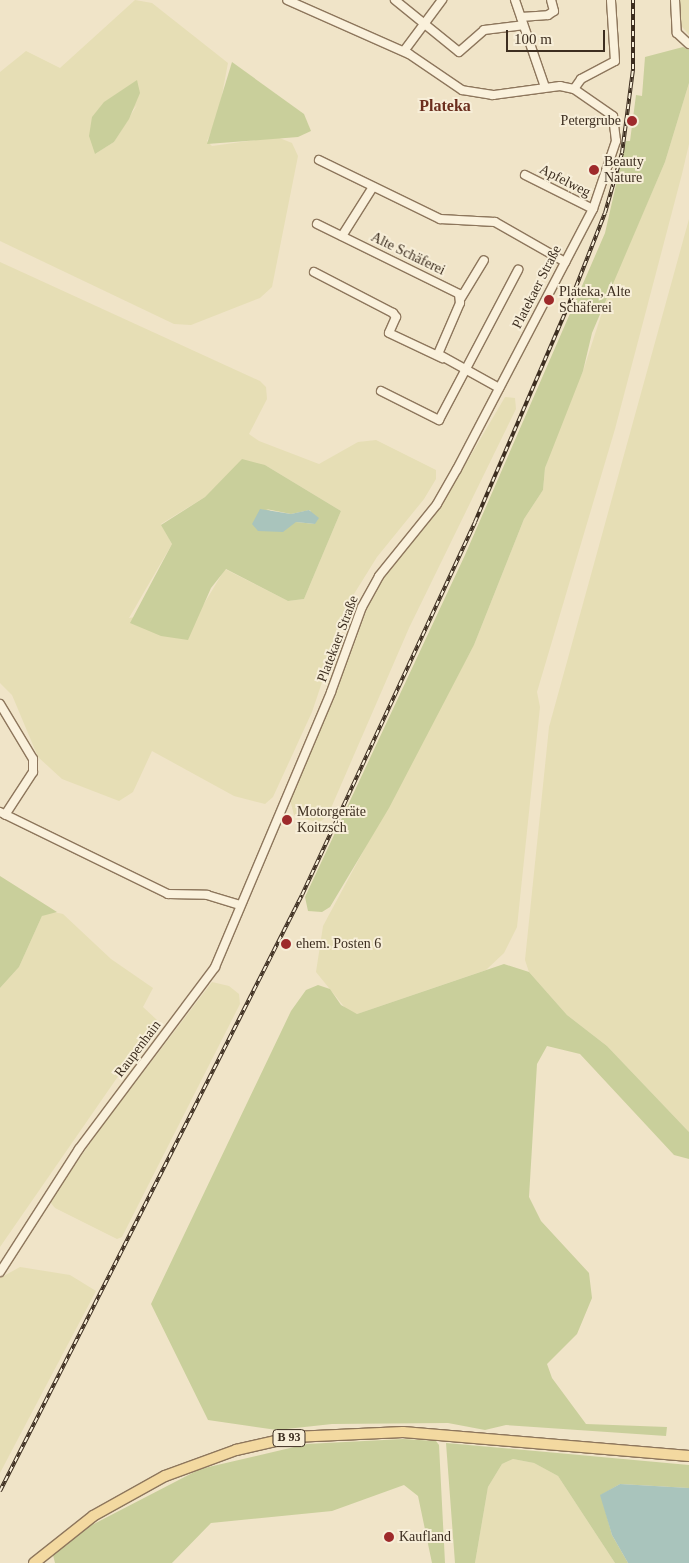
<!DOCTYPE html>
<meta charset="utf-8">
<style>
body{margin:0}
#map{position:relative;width:689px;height:1563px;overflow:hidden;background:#f0e4c8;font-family:"Times New Roman",serif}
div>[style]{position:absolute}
.farmland>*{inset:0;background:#e6deb5}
.green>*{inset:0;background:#c9cf9b}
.water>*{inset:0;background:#a9c4bc}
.roads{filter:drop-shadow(1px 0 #8d765c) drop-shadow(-1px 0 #8d765c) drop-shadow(0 1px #8d765c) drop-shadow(0 -1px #8d765c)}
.minor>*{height:8px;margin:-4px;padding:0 4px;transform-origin:4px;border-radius:4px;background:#faf1dc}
.major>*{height:10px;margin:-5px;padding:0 5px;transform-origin:5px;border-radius:5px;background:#f3d9a0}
.rail>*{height:4px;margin-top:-2px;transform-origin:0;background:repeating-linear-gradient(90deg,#f7eed8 0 5.5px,#3d2e20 0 11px);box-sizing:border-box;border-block:1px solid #3d2e20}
.dots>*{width:14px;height:14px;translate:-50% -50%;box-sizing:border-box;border:2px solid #f7eed8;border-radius:50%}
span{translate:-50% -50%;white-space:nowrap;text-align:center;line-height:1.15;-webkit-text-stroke:4px #f7eed8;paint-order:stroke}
.shield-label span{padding:1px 4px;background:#f7eed8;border:1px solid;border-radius:4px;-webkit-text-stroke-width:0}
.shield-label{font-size:12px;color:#3d2e20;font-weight:700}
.poi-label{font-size:14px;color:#3d2e20}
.right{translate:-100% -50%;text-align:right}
.left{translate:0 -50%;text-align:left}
.street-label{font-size:14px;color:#3d2e20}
.quarter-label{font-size:16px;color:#6b2e1e;font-weight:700}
.scale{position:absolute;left:506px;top:30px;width:99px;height:22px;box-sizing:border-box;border:2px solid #3d2e20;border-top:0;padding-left:6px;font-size:15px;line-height:18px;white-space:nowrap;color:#3d2e20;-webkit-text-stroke:4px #f7eed8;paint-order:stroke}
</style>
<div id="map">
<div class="farmland">
<div style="clip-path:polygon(evenodd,135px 0,152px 3px,228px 63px,218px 116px,207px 141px,212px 146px,277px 137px,292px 143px,298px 156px,272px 287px,260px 298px,191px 325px,174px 324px,0 241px,0 72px,26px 51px,60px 68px,135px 0,137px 105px,114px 142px,95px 154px,137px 105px)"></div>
<div style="clip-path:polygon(680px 0,689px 0,689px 35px,679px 23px)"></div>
<div style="clip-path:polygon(689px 83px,689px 144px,682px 174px,615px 429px,537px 692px,540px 707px,517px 927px,504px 953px,486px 970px,357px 1014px,346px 1009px,316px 972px,323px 926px,474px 645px,524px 519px,543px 490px,545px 468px,564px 412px,583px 371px,609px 291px,665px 162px)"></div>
<div style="clip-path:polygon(689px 219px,689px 1132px,607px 1046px,567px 1015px,529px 972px,525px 960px,549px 727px)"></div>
<div style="clip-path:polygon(evenodd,0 262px,260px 381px,266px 387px,267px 399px,249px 434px,259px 441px,319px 464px,358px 442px,376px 440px,436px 470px,436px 479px,424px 499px,377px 557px,349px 602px,312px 712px,273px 797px,265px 804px,234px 796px,152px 751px,133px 792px,119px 801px,62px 779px,38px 757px,12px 695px,0 683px,0 262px,265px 465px,341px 511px,304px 599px,288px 601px,225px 569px,202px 607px,129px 618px,172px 544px,161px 524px,205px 497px,231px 471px,265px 465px)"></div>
<div style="clip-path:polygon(505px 397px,515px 398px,516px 409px,409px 628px,328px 815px,319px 823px,294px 815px,289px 796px,334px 698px,375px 587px,444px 501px)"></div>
<div style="clip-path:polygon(49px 911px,63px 914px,111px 959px,153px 988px,143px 1007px,157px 1020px,0 1247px,0 988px,19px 967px,42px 916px)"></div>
<div style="clip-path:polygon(212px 982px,229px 986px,239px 994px,240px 1004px,122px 1237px,117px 1239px,55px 1208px,50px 1202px,54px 1195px,100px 1129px)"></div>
<div style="clip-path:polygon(20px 1267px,70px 1275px,96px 1291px,0 1473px,0 1278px)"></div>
<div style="clip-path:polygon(513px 1459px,534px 1463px,558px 1476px,615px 1563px,475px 1563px,488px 1487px,502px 1464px)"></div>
</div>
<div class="green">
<div style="clip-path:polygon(683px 47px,689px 50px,689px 83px,665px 162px,592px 333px,583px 371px,545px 468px,543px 490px,524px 519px,474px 645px,389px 808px,330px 907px,322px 912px,308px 911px,305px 897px,465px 555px,605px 233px,626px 141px,630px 141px,636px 95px,642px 96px,645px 57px)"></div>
<div style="clip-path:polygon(232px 62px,304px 114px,311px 131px,298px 137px,207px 144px)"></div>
<div style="clip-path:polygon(137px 80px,140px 93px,129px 119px,114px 142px,95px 154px,89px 136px,92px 117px,104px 102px)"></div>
<div style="clip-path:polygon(evenodd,242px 459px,265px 465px,341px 511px,304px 599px,288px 601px,226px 569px,211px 588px,188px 640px,161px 636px,130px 623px,172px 544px,161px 525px,205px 497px,242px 459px,266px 509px,291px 514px,310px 510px,315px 524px,296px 522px,266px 509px)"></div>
<div style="clip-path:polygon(0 876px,57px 912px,42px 916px,19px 967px,0 988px)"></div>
<div style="clip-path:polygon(504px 964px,529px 972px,567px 1015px,607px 1046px,689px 1132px,689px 1159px,674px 1155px,580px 1054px,547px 1046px,537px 1064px,529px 1197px,541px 1221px,589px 1273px,592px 1298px,577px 1334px,547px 1364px,552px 1378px,586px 1424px,667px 1427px,666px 1436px,506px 1425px,485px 1430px,448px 1423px,332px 1424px,277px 1430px,208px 1420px,151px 1304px,291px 1011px,306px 990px,318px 985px,330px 989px,341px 1005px,357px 1014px)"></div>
<div style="clip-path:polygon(403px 1439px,436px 1441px,439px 1445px,445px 1563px,432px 1563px,418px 1496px,404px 1485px,332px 1511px,211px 1523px,172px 1563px,55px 1563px,53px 1555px,86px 1528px,200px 1469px,307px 1444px)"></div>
<div style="clip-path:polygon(446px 1443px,689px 1465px,689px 1488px,620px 1484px,601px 1495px,612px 1535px,628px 1563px,615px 1563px,558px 1476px,534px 1463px,513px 1459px,502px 1464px,488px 1487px,475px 1563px,455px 1563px)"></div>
</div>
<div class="water">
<div style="clip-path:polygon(260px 509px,291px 514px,309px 510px,319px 518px,315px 524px,296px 522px,283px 532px,258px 531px,252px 524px)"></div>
<div style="clip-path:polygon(620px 1484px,689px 1488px,689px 1563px,628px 1563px,612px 1535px,600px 1495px)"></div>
</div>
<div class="roads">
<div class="minor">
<div style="left:395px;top:0;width:82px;rotate:39.1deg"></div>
<div style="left:459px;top:52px;width:33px;rotate:-41deg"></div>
<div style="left:484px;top:30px;width:39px;rotate:-7deg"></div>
<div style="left:515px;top:0;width:92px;rotate:71deg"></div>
<div style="left:675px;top:0;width:33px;rotate:87deg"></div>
<div style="left:677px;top:33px;width:16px;rotate:43deg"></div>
<div style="left:521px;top:17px;width:27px;rotate:-4deg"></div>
<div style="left:548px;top:15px;width:7px;rotate:-34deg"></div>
<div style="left:554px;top:11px;width:11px;rotate:-105deg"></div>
<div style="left:404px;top:51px;width:64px;rotate:-53.3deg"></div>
<div style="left:574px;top:89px;width:12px;rotate:-55deg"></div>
<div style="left:581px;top:79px;width:38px;rotate:-28deg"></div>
<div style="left:615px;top:61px;width:61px;rotate:-93.8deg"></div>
<div style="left:319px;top:160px;width:135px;rotate:26deg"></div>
<div style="left:440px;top:219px;width:55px;rotate:3.1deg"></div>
<div style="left:495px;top:222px;width:81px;rotate:29.7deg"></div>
<div style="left:525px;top:175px;width:76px;rotate:26.6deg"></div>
<div style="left:317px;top:224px;width:158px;rotate:26.2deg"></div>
<div style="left:459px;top:294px;width:9px;rotate:84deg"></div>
<div style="left:460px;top:303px;width:56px;rotate:113.3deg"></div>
<div style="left:438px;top:354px;width:70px;rotate:29.1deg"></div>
<div style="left:342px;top:236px;width:58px;rotate:-57.7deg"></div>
<div style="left:314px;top:272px;width:89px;rotate:27.4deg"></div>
<div style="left:393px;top:313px;width:5px;rotate:53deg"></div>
<div style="left:396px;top:317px;width:17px;rotate:114deg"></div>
<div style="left:389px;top:333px;width:59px;rotate:25.3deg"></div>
<div style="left:461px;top:298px;width:44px;rotate:-58.8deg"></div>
<div style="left:381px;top:391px;width:65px;rotate:26.6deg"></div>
<div style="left:439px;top:420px;width:170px;rotate:-62.2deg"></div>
<div style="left:0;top:704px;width:64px;rotate:59deg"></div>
<div style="left:33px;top:759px;width:13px;rotate:90deg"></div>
<div style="left:33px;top:772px;width:51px;rotate:123.1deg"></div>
<div style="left:0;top:812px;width:187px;rotate:26deg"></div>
<div style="left:168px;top:894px;width:39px;rotate:1deg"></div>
<div style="left:207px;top:895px;width:34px;rotate:17deg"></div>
<div style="left:0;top:1272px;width:146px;rotate:-57.3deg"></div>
<div style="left:79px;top:1149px;width:227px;rotate:-53.2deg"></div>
<div style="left:215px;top:967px;width:298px;rotate:-67.1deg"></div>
<div style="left:331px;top:692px;width:90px;rotate:-70deg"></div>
<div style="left:362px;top:607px;width:35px;rotate:-61deg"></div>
<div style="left:379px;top:576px;width:92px;rotate:-51.1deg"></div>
<div style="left:437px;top:504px;width:40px;rotate:-60.3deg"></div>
<div style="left:457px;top:469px;width:293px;rotate:-62.4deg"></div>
<div style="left:593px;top:209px;width:72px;rotate:-71.3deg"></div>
<div style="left:616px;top:141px;width:25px;rotate:-97deg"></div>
<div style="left:613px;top:116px;width:47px;rotate:-145.3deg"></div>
<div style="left:574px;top:89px;width:14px;rotate:-168deg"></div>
<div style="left:560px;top:86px;width:68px;rotate:172.3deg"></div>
<div style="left:493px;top:95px;width:31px;rotate:-171deg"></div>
<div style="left:462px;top:90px;width:64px;rotate:-145.8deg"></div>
<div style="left:409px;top:54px;width:133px;rotate:-156.1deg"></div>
</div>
<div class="major">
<div style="left:34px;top:1563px;width:75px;rotate:-38.5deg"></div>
<div style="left:93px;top:1516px;width:82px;rotate:-29.1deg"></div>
<div style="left:165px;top:1476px;width:76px;rotate:-20.1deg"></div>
<div style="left:236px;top:1450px;width:58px;rotate:-12.8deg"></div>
<div style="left:293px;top:1437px;width:110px;rotate:-2.6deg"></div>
<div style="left:403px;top:1432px;width:287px;rotate:4.8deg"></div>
</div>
</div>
<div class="rail">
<div style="left:0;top:1491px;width:668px;rotate:-63.13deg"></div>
<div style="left:302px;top:895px;width:411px;rotate:-65.1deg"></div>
<div style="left:475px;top:522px;width:245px;rotate:-66.7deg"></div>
<div style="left:572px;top:297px;width:90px;rotate:-68.6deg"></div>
<div style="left:605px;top:213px;width:62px;rotate:-74.2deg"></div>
<div style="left:622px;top:153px;width:85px;rotate:-82.5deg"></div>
<div style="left:633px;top:69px;width:69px;rotate:-90deg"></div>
</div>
<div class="dots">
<div style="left:632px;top:121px;background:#9e2a2b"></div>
<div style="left:594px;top:170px;background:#9e2a2b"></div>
<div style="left:549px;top:300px;background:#9e2a2b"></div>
<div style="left:287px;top:820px;background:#9e2a2b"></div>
<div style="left:286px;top:944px;background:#9e2a2b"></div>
<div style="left:389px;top:1537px;background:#9e2a2b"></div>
</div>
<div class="shield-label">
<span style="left:289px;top:1438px">B 93</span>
</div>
<div class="poi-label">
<span class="right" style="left:621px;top:121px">Petergrube</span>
<span class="left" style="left:604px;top:170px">Beauty<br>Nature</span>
<span class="left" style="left:559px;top:300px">Plateka, Alte<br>Schäferei</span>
<span class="left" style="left:297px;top:820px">Motorgeräte<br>Koitzsch</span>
<span class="left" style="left:296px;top:944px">ehem. Posten 6</span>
<span class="left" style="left:399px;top:1537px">Kaufland</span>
</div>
<div class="street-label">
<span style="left:565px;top:181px;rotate:27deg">Apfelweg</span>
<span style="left:408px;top:254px;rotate:26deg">Alte Schäferei</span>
<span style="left:537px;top:287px;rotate:-63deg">Platekaer Straße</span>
<span style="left:338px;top:639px;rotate:-69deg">Platekaer Straße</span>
<span style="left:138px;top:1049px;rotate:-53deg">Raupenhain</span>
</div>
<div class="quarter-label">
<span style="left:445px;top:106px">Plateka</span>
</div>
<div class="scale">100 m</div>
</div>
